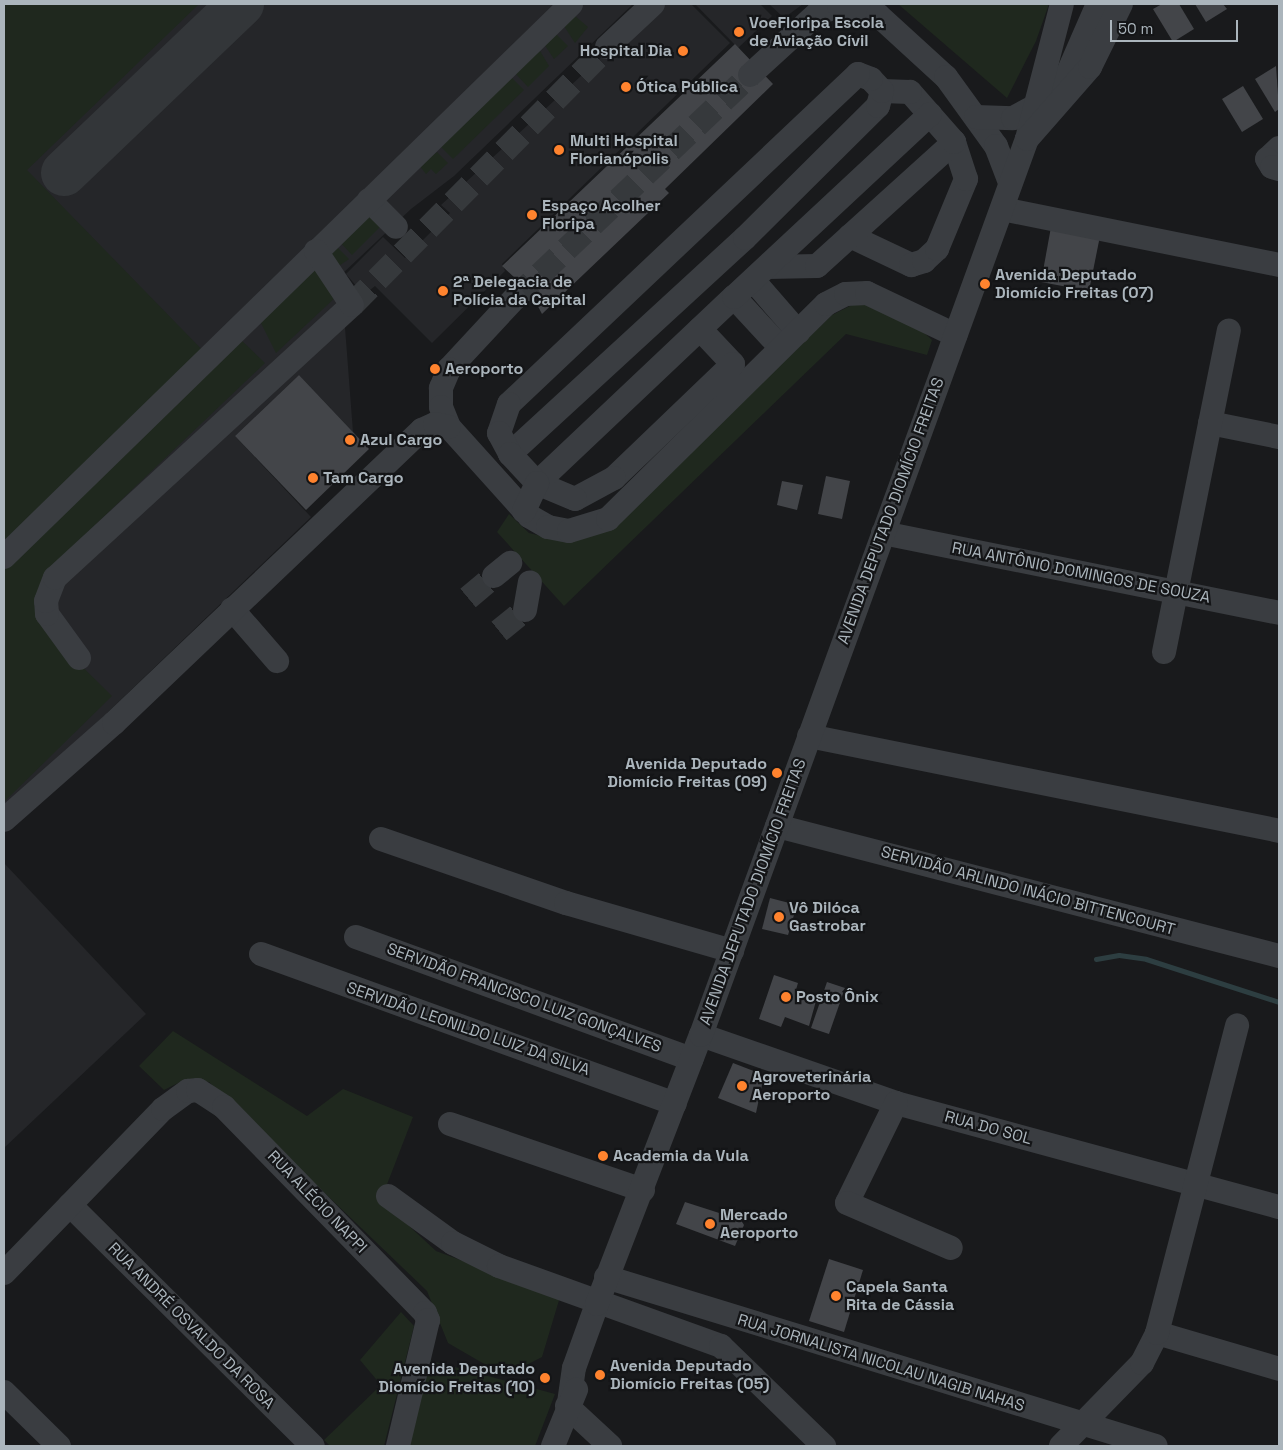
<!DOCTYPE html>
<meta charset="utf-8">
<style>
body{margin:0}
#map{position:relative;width:1283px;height:1450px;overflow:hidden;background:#191a1c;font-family:"Space Grotesk",sans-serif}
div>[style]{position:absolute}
.built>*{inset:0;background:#252629}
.green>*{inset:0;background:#1f281e}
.stream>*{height:5px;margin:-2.5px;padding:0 2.5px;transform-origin:2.5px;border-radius:2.5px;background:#2d3e41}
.taxiway>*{height:46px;margin:-23px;padding:0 23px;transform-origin:23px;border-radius:23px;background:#333639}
.building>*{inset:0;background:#434549}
.minor-tunnel>*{height:24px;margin-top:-12px;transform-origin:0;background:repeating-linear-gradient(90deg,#36393c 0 24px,transparent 0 36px)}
.minor>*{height:24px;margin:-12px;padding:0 12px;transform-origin:12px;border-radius:12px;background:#3a3d41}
.dots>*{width:14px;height:14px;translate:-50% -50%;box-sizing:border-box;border:2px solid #141517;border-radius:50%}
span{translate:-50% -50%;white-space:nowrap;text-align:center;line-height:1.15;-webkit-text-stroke:4.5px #141517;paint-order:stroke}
.poi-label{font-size:16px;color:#abb5bc;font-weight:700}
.left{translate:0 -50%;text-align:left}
.right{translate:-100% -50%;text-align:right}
.street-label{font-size:16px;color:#abb5bc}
.frame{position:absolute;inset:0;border:5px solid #abb5bc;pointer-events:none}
.scale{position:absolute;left:1110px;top:20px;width:128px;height:22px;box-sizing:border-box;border:2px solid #abb5bc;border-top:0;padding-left:6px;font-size:15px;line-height:18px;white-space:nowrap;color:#abb5bc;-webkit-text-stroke:4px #141517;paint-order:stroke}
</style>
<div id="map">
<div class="built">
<div style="clip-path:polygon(4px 4px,633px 4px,454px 176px,411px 209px,341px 275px,353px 432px,299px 375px,235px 436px,311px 517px,4px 812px)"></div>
<div style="clip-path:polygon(659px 4px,691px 4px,730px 43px,502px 264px,505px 271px,432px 343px,375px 286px,364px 295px,346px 274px,383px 237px,405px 258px,450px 213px,441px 205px)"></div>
<div style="clip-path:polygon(695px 4px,760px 4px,772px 16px,738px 48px)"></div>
<div style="clip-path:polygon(769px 4px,803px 4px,784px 18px)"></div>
<div style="clip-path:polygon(4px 863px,146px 1014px,4px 1148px)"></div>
</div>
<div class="green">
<div style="clip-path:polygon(4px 4px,199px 4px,27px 170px,214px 362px,239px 338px,265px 363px,53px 565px,51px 636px,112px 696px,4px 802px,4px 570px,210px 366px,4px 543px)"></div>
<div style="clip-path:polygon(898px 4px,1049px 4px,1036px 41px,1007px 98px)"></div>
<div style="clip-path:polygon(575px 16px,588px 27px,575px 43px,564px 26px)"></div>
<div style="clip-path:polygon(555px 33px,568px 46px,554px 59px,544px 44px)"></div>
<div style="clip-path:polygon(540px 51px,549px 66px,528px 87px,514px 72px)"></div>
<div style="clip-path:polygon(511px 77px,524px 90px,453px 159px,440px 146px)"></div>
<div style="clip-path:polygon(437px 152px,448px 163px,436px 174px,431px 169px,426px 174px,419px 165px)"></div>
<div style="clip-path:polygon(372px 212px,382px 225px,352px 255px,339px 241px)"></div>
<div style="clip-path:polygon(336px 246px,349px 259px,336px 268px,330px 252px)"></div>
<div style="clip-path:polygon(313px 266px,339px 294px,276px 353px,259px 319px)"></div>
<div style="clip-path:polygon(854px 304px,866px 304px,920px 329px,932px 340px,927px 355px,846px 334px,564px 606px,497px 532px,509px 514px,529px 533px,545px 537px,577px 540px,612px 528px,832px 315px)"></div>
<div style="clip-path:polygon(173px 1031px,307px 1116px,343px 1089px,413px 1117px,381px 1200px,436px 1251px,560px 1297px,542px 1357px,505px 1376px,448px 1343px,427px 1291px,209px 1082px,184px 1080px,164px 1090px,139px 1066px)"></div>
<div style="clip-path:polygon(401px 1312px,414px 1326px,384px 1446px,330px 1446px,324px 1440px,381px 1385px,360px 1360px)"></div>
<div style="clip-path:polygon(425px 1359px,555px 1394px,535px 1446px,404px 1446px)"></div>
</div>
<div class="stream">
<div style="left:1096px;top:959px;width:23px;rotate:-10deg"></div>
<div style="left:1119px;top:955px;width:27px;rotate:8deg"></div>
<div style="left:1146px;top:959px;width:140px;rotate:17.9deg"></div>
</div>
<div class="taxiway">
<div style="left:64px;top:173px;width:245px;rotate:-43.7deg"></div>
</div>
<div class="building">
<div style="clip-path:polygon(1162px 4px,1179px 4px,1194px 29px,1173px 42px,1153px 9px)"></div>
<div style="clip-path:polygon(1195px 4px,1223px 4px,1227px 9px,1206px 22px)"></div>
<div style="clip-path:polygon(735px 44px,773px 84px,665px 189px,669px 193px,542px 314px,531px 293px,502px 266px)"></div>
<div style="clip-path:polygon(1276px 66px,1279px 109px,1275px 112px,1255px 79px)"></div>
<div style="clip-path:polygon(1243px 86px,1263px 119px,1242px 132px,1222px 99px)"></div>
<div style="clip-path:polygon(1051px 227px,1100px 236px,1089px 291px,1041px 282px)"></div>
<div style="clip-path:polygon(299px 375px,369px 449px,306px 510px,235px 436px)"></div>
<div style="clip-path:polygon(826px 476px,850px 481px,842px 519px,818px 514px)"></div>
<div style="clip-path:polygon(782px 481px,803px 485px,797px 510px,777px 505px)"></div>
<div style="clip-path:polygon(770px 898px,797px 905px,788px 935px,762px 929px)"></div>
<div style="clip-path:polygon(774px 975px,798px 983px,795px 993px,816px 1001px,809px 1026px,785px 1017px,781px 1027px,759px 1019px)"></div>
<div style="clip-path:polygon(827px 982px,845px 988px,829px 1034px,811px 1028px)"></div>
<div style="clip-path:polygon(733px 1063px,764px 1075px,756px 1113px,718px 1098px)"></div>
<div style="clip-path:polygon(685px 1202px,741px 1220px,744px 1225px,735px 1246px,676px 1224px)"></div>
<div style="clip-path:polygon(829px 1259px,863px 1270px,844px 1332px,809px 1321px)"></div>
</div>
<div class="minor-tunnel">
<div style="left:514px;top:299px;width:325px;rotate:-43.5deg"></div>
<div style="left:352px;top:305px;width:363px;rotate:-45.3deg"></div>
<div style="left:468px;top:598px;width:34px;rotate:-40deg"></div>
<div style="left:499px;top:631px;width:33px;rotate:-39deg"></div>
</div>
<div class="minor">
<div style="left:607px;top:47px;width:63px;rotate:-43.1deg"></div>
<div style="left:750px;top:75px;width:92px;rotate:-42.4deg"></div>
<div style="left:818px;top:13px;width:22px;rotate:-18deg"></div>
<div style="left:839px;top:6px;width:40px;rotate:13deg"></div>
<div style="left:878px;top:15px;width:92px;rotate:42.4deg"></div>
<div style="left:946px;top:77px;width:85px;rotate:54.1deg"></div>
<div style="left:996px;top:146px;width:40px;rotate:69deg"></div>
<div style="left:1060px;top:91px;width:95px;rotate:-66.4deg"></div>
<div style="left:976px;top:117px;width:37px;rotate:2deg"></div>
<div style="left:1013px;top:118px;width:21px;rotate:-28deg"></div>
<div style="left:1027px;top:139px;width:139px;rotate:-75.5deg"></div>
<div style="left:1279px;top:148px;width:16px;rotate:137deg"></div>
<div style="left:1267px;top:159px;width:9px;rotate:58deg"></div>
<div style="left:1272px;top:167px;width:7px;rotate:16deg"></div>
<div style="left:369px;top:200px;width:38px;rotate:45deg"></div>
<div style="left:1002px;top:209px;width:283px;rotate:11.4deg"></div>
<div style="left:850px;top:236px;width:68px;rotate:25.4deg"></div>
<div style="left:911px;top:265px;width:14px;rotate:-17deg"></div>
<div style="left:924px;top:261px;width:18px;rotate:-43deg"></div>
<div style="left:937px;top:249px;width:76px;rotate:-67.5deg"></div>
<div style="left:966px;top:179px;width:39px;rotate:-108deg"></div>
<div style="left:767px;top:267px;width:50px;rotate:-1.1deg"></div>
<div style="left:817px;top:266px;width:185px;rotate:-42.1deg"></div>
<div style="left:954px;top:142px;width:67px;rotate:-131.3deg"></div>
<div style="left:910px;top:92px;width:28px;rotate:-178deg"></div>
<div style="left:753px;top:280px;width:69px;rotate:49.1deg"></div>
<div style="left:734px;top:297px;width:69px;rotate:47.3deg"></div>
<div style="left:514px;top:299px;width:96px;rotate:132.9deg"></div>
<div style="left:449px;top:369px;width:21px;rotate:113deg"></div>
<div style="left:441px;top:388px;width:19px;rotate:90deg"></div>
<div style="left:441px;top:407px;width:22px;rotate:68deg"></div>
<div style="left:449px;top:427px;width:120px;rotate:48deg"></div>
<div style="left:529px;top:516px;width:22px;rotate:30deg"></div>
<div style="left:548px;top:527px;width:21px;rotate:11deg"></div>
<div style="left:569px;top:531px;width:41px;rotate:-17.1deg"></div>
<div style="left:608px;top:519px;width:306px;rotate:-44.6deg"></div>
<div style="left:826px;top:304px;width:22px;rotate:-27deg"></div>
<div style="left:846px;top:294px;width:21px;rotate:-3deg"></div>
<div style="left:867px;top:293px;width:98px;rotate:25.5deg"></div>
<div style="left:700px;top:329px;width:48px;rotate:46.7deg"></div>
<div style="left:733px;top:364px;width:165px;rotate:136.2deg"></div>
<div style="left:614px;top:478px;width:44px;rotate:151.7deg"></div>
<div style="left:575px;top:499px;width:41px;rotate:-157.2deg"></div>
<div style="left:537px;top:483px;width:271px;rotate:-43.4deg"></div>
<div style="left:734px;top:297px;width:268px;rotate:-43deg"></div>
<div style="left:1210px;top:423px;width:70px;rotate:11.5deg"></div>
<div style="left:510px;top:454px;width:319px;rotate:-42.6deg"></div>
<div style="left:745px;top:238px;width:187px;rotate:-44.8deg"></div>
<div style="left:878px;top:106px;width:16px;rotate:-75deg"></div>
<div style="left:882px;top:91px;width:16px;rotate:-133deg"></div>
<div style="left:871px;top:79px;width:14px;rotate:-159deg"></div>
<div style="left:858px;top:74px;width:480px;rotate:136.6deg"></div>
<div style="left:509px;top:404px;width:31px;rotate:109deg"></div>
<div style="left:499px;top:433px;width:24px;rotate:62deg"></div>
<div style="left:510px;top:454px;width:40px;rotate:47deg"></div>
<div style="left:537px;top:483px;width:31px;rotate:115deg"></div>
<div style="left:883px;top:533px;width:404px;rotate:11.4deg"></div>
<div style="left:4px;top:557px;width:792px;rotate:-44.28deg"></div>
<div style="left:494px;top:576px;width:21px;rotate:-39deg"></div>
<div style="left:232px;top:609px;width:69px;rotate:49.1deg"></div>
<div style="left:525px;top:610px;width:28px;rotate:-80deg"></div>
<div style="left:1164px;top:652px;width:328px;rotate:-78.6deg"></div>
<div style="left:79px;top:658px;width:54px;rotate:-126deg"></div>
<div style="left:47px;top:614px;width:13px;rotate:-94deg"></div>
<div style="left:46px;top:601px;width:25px;rotate:-69deg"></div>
<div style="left:55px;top:578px;width:403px;rotate:-42.6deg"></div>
<div style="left:352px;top:305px;width:65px;rotate:-123.7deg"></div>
<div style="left:809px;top:736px;width:480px;rotate:11.4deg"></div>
<div style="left:4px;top:820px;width:147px;rotate:-41.4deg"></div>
<div style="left:114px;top:723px;width:425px;rotate:-43.6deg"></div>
<div style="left:422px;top:430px;width:14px;rotate:-25deg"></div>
<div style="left:435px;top:424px;width:14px;rotate:12deg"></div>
<div style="left:777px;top:826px;width:519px;rotate:14.52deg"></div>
<div style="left:381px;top:839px;width:196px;rotate:19.1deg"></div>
<div style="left:566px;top:903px;width:173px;rotate:16.1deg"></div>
<div style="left:356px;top:937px;width:357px;rotate:20deg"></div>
<div style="left:261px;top:954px;width:440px;rotate:19.9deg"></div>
<div style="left:701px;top:1035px;width:207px;rotate:19.2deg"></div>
<div style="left:896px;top:1103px;width:397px;rotate:15.2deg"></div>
<div style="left:896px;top:1103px;width:111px;rotate:116.1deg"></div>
<div style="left:847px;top:1203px;width:113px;rotate:23.4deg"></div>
<div style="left:450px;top:1124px;width:204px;rotate:18.9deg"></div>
<div style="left:388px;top:1196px;width:80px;rotate:35.9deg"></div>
<div style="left:453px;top:1243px;width:51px;rotate:26.6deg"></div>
<div style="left:499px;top:1266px;width:236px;rotate:19.8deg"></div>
<div style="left:721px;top:1346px;width:144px;rotate:44.2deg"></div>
<div style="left:70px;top:1205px;width:342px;rotate:44.8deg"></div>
<div style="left:4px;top:1273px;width:228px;rotate:-45.9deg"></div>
<div style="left:163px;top:1109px;width:31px;rotate:-36deg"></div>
<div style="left:188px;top:1091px;width:10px;rotate:-6deg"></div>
<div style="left:198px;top:1090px;width:31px;rotate:33deg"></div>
<div style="left:224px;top:1107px;width:288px;rotate:45.7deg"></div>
<div style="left:425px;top:1313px;width:8px;rotate:67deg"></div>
<div style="left:428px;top:1320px;width:130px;rotate:103.4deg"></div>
<div style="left:606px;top:1277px;width:575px;rotate:17.08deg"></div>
<div style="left:1157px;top:1333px;width:127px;rotate:16.4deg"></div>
<div style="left:4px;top:1392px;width:77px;rotate:44.5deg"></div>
<div style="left:569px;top:1403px;width:35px;rotate:-82deg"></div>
<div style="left:574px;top:1368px;width:68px;rotate:-70.2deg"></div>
<div style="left:597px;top:1304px;width:288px;rotate:-68.9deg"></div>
<div style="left:701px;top:1035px;width:953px;rotate:-70.01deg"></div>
<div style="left:1027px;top:139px;width:96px;rotate:-48.8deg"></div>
<div style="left:1090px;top:67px;width:70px;rotate:-63.8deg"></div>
<div style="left:567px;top:1406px;width:59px;rotate:42.9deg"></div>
<div style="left:553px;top:1446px;width:61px;rotate:-67.7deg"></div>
<div style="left:1061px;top:1446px;width:116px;rotate:-45.7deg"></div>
<div style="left:1142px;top:1363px;width:34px;rotate:-63deg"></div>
<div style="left:1157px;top:1333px;width:318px;rotate:-75.4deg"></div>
</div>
<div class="dots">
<div style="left:739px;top:32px;background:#ff832e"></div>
<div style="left:683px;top:51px;background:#ff832e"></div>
<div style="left:626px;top:87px;background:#ff832e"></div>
<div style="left:559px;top:150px;background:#ff832e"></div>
<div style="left:532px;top:215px;background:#ff832e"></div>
<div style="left:985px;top:284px;background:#ff832e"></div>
<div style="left:443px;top:291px;background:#ff832e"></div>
<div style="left:435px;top:369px;background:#ff832e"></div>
<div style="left:350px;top:440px;background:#ff832e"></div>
<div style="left:313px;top:478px;background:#ff832e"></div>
<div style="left:777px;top:773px;background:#ff832e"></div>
<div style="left:779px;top:917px;background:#ff832e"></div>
<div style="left:786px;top:997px;background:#ff832e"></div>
<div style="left:742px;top:1086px;background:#ff832e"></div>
<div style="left:603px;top:1156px;background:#ff832e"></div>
<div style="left:710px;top:1224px;background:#ff832e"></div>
<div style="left:836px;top:1296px;background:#ff832e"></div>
<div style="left:600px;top:1375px;background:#ff832e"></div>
<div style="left:545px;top:1378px;background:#ff832e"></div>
</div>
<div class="poi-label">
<span class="left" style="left:749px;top:32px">VoeFloripa Escola<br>de Aviação Cívil</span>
<span class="right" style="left:672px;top:51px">Hospital Dia</span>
<span class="left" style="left:636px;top:87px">Ótica Pública</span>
<span class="left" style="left:570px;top:150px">Multi Hospital<br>Florianópolis</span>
<span class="left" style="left:542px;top:215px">Espaço Acolher<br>Floripa</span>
<span class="left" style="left:995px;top:284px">Avenida Deputado<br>Diomício Freitas (07)</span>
<span class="left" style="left:453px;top:291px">2ª Delegacia de<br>Polícia da Capital</span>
<span class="left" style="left:445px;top:369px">Aeroporto</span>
<span class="left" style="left:360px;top:440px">Azul Cargo</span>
<span class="left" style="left:323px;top:478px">Tam Cargo</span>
<span class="right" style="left:767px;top:773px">Avenida Deputado<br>Diomício Freitas (09)</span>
<span class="left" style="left:789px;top:917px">Vô Dilóca<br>Gastrobar</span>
<span class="left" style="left:796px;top:997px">Posto Ônix</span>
<span class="left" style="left:752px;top:1086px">Agroveterinária<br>Aeroporto</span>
<span class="left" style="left:613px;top:1156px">Academia da Vula</span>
<span class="left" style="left:720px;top:1224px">Mercado<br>Aeroporto</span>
<span class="left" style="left:846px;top:1296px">Capela Santa<br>Rita de Cássia</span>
<span class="left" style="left:610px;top:1375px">Avenida Deputado<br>Diomício Freitas (05)</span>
<span class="right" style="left:535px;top:1378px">Avenida Deputado<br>Diomício Freitas (10)</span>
</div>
<div class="street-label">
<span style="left:891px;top:511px;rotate:-70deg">AVENIDA DEPUTADO DIOMÍCIO FREITAS</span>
<span style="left:1081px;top:573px;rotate:11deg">RUA ANTÔNIO DOMINGOS DE SOUZA</span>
<span style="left:1028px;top:891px;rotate:15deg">SERVIDÃO ARLINDO INÁCIO BITTENCOURT</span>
<span style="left:753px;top:892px;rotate:-70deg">AVENIDA DEPUTADO DIOMÍCIO FREITAS</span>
<span style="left:524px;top:998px;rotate:20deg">SERVIDÃO FRANCISCO LUIZ GONÇALVES</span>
<span style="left:468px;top:1029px;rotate:19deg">SERVIDÃO LEONILDO LUIZ DA SILVA</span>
<span style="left:988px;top:1128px;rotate:15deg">RUA DO SOL</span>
<span style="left:317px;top:1202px;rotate:46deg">RUA ALÉCIO NAPPI</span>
<span style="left:191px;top:1326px;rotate:45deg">RUA ANDRÉ OSVALDO DA ROSA</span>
<span style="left:881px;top:1363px;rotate:17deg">RUA JORNALISTA NICOLAU NAGIB NAHAS</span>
</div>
<div class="frame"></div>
<div class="scale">50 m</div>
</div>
